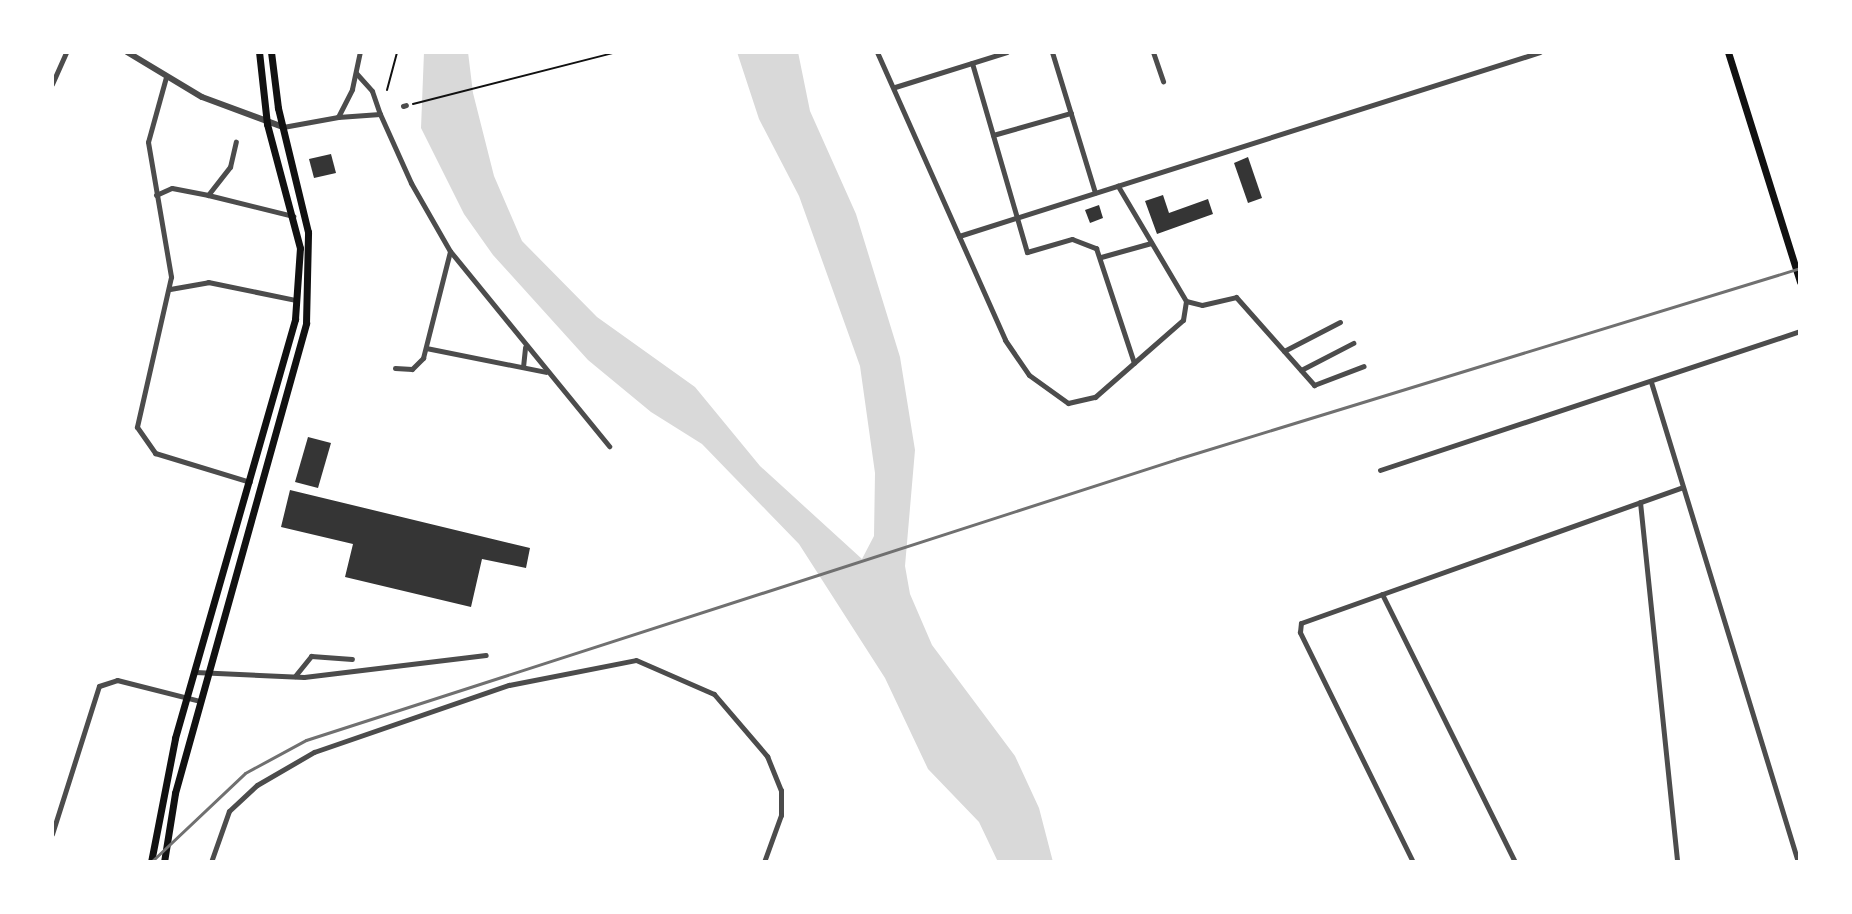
<!DOCTYPE html>
<style>
body{margin:0}
#map{position:relative;width:1852px;height:914px;overflow:hidden;background:#fff;font-family:Manrope,sans-serif}
div>[style]{position:absolute}
.water>*{inset:0;background:#d9d9d9}
.building>*{inset:0;background:#353535}
.path>*{height:2px;margin:-1px;padding:0 1px;transform-origin:1px;border-radius:1px;background:#111}
.minor>*{height:5px;margin:-2.5px;padding:0 2.5px;transform-origin:2.5px;border-radius:2.5px;background:#4c4c4c}
.tertiary>*{height:6px;margin:-3px;padding:0 3px;transform-origin:3px;border-radius:3px;background:#4c4c4c}
.secondary>*{height:7px;margin:-3.5px;padding:0 3.5px;transform-origin:3.5px;border-radius:3.5px;background:#111}
.primary>*{height:7px;margin:-3.5px;padding:0 3.5px;transform-origin:3.5px;border-radius:3.5px;background:#111}
.rail>*{height:3px;margin:-1.5px;padding:0 1.5px;transform-origin:1.5px;border-radius:1.5px;background:#707070}
span{translate:-50% -50%;white-space:nowrap;text-align:center;line-height:1.15;-webkit-text-stroke:6px #fff;paint-order:stroke}
.frame{position:absolute;inset:0;border:54px solid #fff;pointer-events:none}
</style>
<div id="map">
<div class="water">
<div style="clip-path:polygon(424px 52px,468px 52px,473px 93px,494px 176px,522px 241px,597px 317px,695px 387px,760px 466px,862px 559px,874px 536px,875px 473px,860px 366px,799px 196px,759px 119px,737px 52px,798px 52px,810px 111px,856px 214px,900px 357px,915px 450px,905px 566px,910px 594px,932px 645px,1015px 756px,1039px 808px,1053px 862px,998px 862px,979px 822px,928px 769px,885px 678px,799px 544px,702px 444px,651px 412px,588px 360px,493px 255px,464px 214px,421px 128px)"></div>
</div>
<div class="building">
<div style="clip-path:polygon(331px 154px,336px 173px,314px 178px,309px 159px)"></div>
<div style="clip-path:polygon(1248px 157px,1262px 198px,1248px 203px,1234px 163px)"></div>
<div style="clip-path:polygon(1163px 195px,1169px 213px,1208px 199px,1213px 214px,1157px 234px,1145px 201px)"></div>
<div style="clip-path:polygon(1099px 205px,1103px 218px,1090px 223px,1085px 210px)"></div>
<div style="clip-path:polygon(308px 437px,331px 443px,318px 488px,295px 482px)"></div>
<div style="clip-path:polygon(290px 490px,530px 548px,526px 568px,482px 559px,471px 607px,345px 577px,353px 544px,281px 527px)"></div>
</div>
<div class="path">
<div style="left:387px;top:90px;width:39px;rotate:-75deg"></div>
<div style="left:413px;top:104px;width:211px;rotate:-14.3deg"></div>
</div>
<div class="minor">
<div style="left:877px;top:52px;width:315px;rotate:66deg"></div>
<div style="left:1005px;top:340px;width:42px;rotate:55.6deg"></div>
<div style="left:1029px;top:375px;width:48px;rotate:35.7deg"></div>
<div style="left:1068px;top:403px;width:28px;rotate:-13deg"></div>
<div style="left:1095px;top:397px;width:117px;rotate:-41.2deg"></div>
<div style="left:1183px;top:320px;width:19px;rotate:-81deg"></div>
<div style="left:1186px;top:301px;width:134px;rotate:-120.6deg"></div>
<div style="left:1052px;top:52px;width:147px;rotate:73deg"></div>
<div style="left:1153px;top:52px;width:31px;rotate:71deg"></div>
<div style="left:972px;top:63px;width:197px;rotate:73.8deg"></div>
<div style="left:1027px;top:252px;width:47px;rotate:-16.1deg"></div>
<div style="left:1072px;top:239px;width:26px;rotate:21deg"></div>
<div style="left:1096px;top:248px;width:121px;rotate:71.7deg"></div>
<div style="left:356px;top:73px;width:24px;rotate:48deg"></div>
<div style="left:372px;top:91px;width:24px;rotate:71deg"></div>
<div style="left:166px;top:77px;width:67px;rotate:105.5deg"></div>
<div style="left:148px;top:142px;width:137px;rotate:80.3deg"></div>
<div style="left:171px;top:277px;width:154px;rotate:102.8deg"></div>
<div style="left:137px;top:427px;width:32px;rotate:55deg"></div>
<div style="left:155px;top:453px;width:99px;rotate:17deg"></div>
<div style="left:52px;top:84px;width:35px;rotate:-66deg"></div>
<div style="left:895px;top:87px;width:117px;rotate:-17.4deg"></div>
<div style="left:403px;top:106px;width:3px;rotate:-18deg"></div>
<div style="left:338px;top:117px;width:42px;rotate:-4.1deg"></div>
<div style="left:380px;top:114px;width:76px;rotate:65.8deg"></div>
<div style="left:411px;top:183px;width:78px;rotate:60.2deg"></div>
<div style="left:450px;top:251px;width:252px;rotate:50.8deg"></div>
<div style="left:283px;top:127px;width:56px;rotate:-10.3deg"></div>
<div style="left:338px;top:117px;width:31px;rotate:-63deg"></div>
<div style="left:352px;top:89px;width:38px;rotate:-78deg"></div>
<div style="left:993px;top:135px;width:81px;rotate:-15.8deg"></div>
<div style="left:156px;top:195px;width:17px;rotate:-24deg"></div>
<div style="left:172px;top:188px;width:37px;rotate:11deg"></div>
<div style="left:208px;top:195px;width:36px;rotate:-52deg"></div>
<div style="left:230px;top:167px;width:26px;rotate:-77deg"></div>
<div style="left:208px;top:195px;width:88px;rotate:13.9deg"></div>
<div style="left:959px;top:236px;width:609px;rotate:-17.57deg"></div>
<div style="left:1101px;top:257px;width:52px;rotate:-15.6deg"></div>
<div style="left:170px;top:289px;width:39px;rotate:-10deg"></div>
<div style="left:208px;top:282px;width:90px;rotate:11.6deg"></div>
<div style="left:1186px;top:301px;width:16px;rotate:14deg"></div>
<div style="left:1202px;top:305px;width:35px;rotate:-13deg"></div>
<div style="left:1236px;top:297px;width:118px;rotate:48.4deg"></div>
<div style="left:1314px;top:385px;width:53px;rotate:-20.8deg"></div>
<div style="left:426px;top:348px;width:122px;rotate:11.3deg"></div>
<div style="left:1284px;top:351px;width:63px;rotate:-27.4deg"></div>
<div style="left:523px;top:367px;width:20px;rotate:-84deg"></div>
<div style="left:395px;top:368px;width:17px;rotate:3deg"></div>
<div style="left:412px;top:369px;width:16px;rotate:-45deg"></div>
<div style="left:423px;top:358px;width:110px;rotate:-75.8deg"></div>
<div style="left:1301px;top:370px;width:59px;rotate:-27.4deg"></div>
<div style="left:1651px;top:382px;width:502px;rotate:72.97deg"></div>
<div style="left:1380px;top:470px;width:442px;rotate:-18.3deg"></div>
<div style="left:1640px;top:502px;width:362px;rotate:84.1deg"></div>
<div style="left:1382px;top:594px;width:299px;rotate:63.6deg"></div>
<div style="left:195px;top:672px;width:109px;rotate:2.6deg"></div>
<div style="left:304px;top:677px;width:183px;rotate:-6.9deg"></div>
<div style="left:295px;top:676px;width:26px;rotate:-51deg"></div>
<div style="left:311px;top:656px;width:41px;rotate:4.2deg"></div>
<div style="left:52px;top:834px;width:155px;rotate:-72.4deg"></div>
<div style="left:99px;top:686px;width:19px;rotate:-18deg"></div>
<div style="left:117px;top:680px;width:86px;rotate:14.2deg"></div>
<div style="left:1412px;top:860px;width:254px;rotate:-116.2deg"></div>
<div style="left:1300px;top:632px;width:9px;rotate:-84deg"></div>
<div style="left:1301px;top:623px;width:403px;rotate:-19.6deg"></div>
<div style="left:211px;top:862px;width:54px;rotate:-70.6deg"></div>
<div style="left:229px;top:811px;width:38px;rotate:-43deg"></div>
<div style="left:257px;top:785px;width:66px;rotate:-30.1deg"></div>
<div style="left:314px;top:752px;width:206px;rotate:-19deg"></div>
<div style="left:509px;top:685px;width:129px;rotate:-11.1deg"></div>
<div style="left:636px;top:660px;width:85px;rotate:23.6deg"></div>
<div style="left:714px;top:694px;width:82px;rotate:49.5deg"></div>
<div style="left:767px;top:756px;width:37px;rotate:68deg"></div>
<div style="left:781px;top:790px;width:25px;rotate:90deg"></div>
<div style="left:781px;top:815px;width:50px;rotate:109.9deg"></div>
</div>
<div class="tertiary">
<div style="left:127px;top:52px;width:87px;rotate:31deg"></div>
<div style="left:202px;top:97px;width:86px;rotate:20.3deg"></div>
</div>
<div class="secondary">
<div style="left:1728px;top:52px;width:241px;rotate:72.6deg"></div>
</div>
<div class="primary">
<div style="left:151px;top:862px;width:126px;rotate:-79deg"></div>
<div style="left:175px;top:738px;width:436px;rotate:-74deg"></div>
<div style="left:295px;top:319px;width:71px;rotate:-86deg"></div>
<div style="left:300px;top:248px;width:128px;rotate:-104.9deg"></div>
<div style="left:267px;top:124px;width:72px;rotate:-96.3deg"></div>
<div style="left:164px;top:862px;width:70px;rotate:-80.9deg"></div>
<div style="left:175px;top:793px;width:488px;rotate:-74.4deg"></div>
<div style="left:306px;top:323px;width:91px;rotate:-88.7deg"></div>
<div style="left:308px;top:232px;width:128px;rotate:-103.6deg"></div>
<div style="left:278px;top:108px;width:56px;rotate:-97.1deg"></div>
</div>
<div class="rail">
<div style="left:151px;top:862px;width:129px;rotate:-43.4deg"></div>
<div style="left:245px;top:773px;width:69px;rotate:-28.4deg"></div>
<div style="left:306px;top:740px;width:915px;rotate:-17.88deg"></div>
<div style="left:1177px;top:459px;width:652px;rotate:-17.04deg"></div>
</div>
<div class="frame"></div>
</div>
